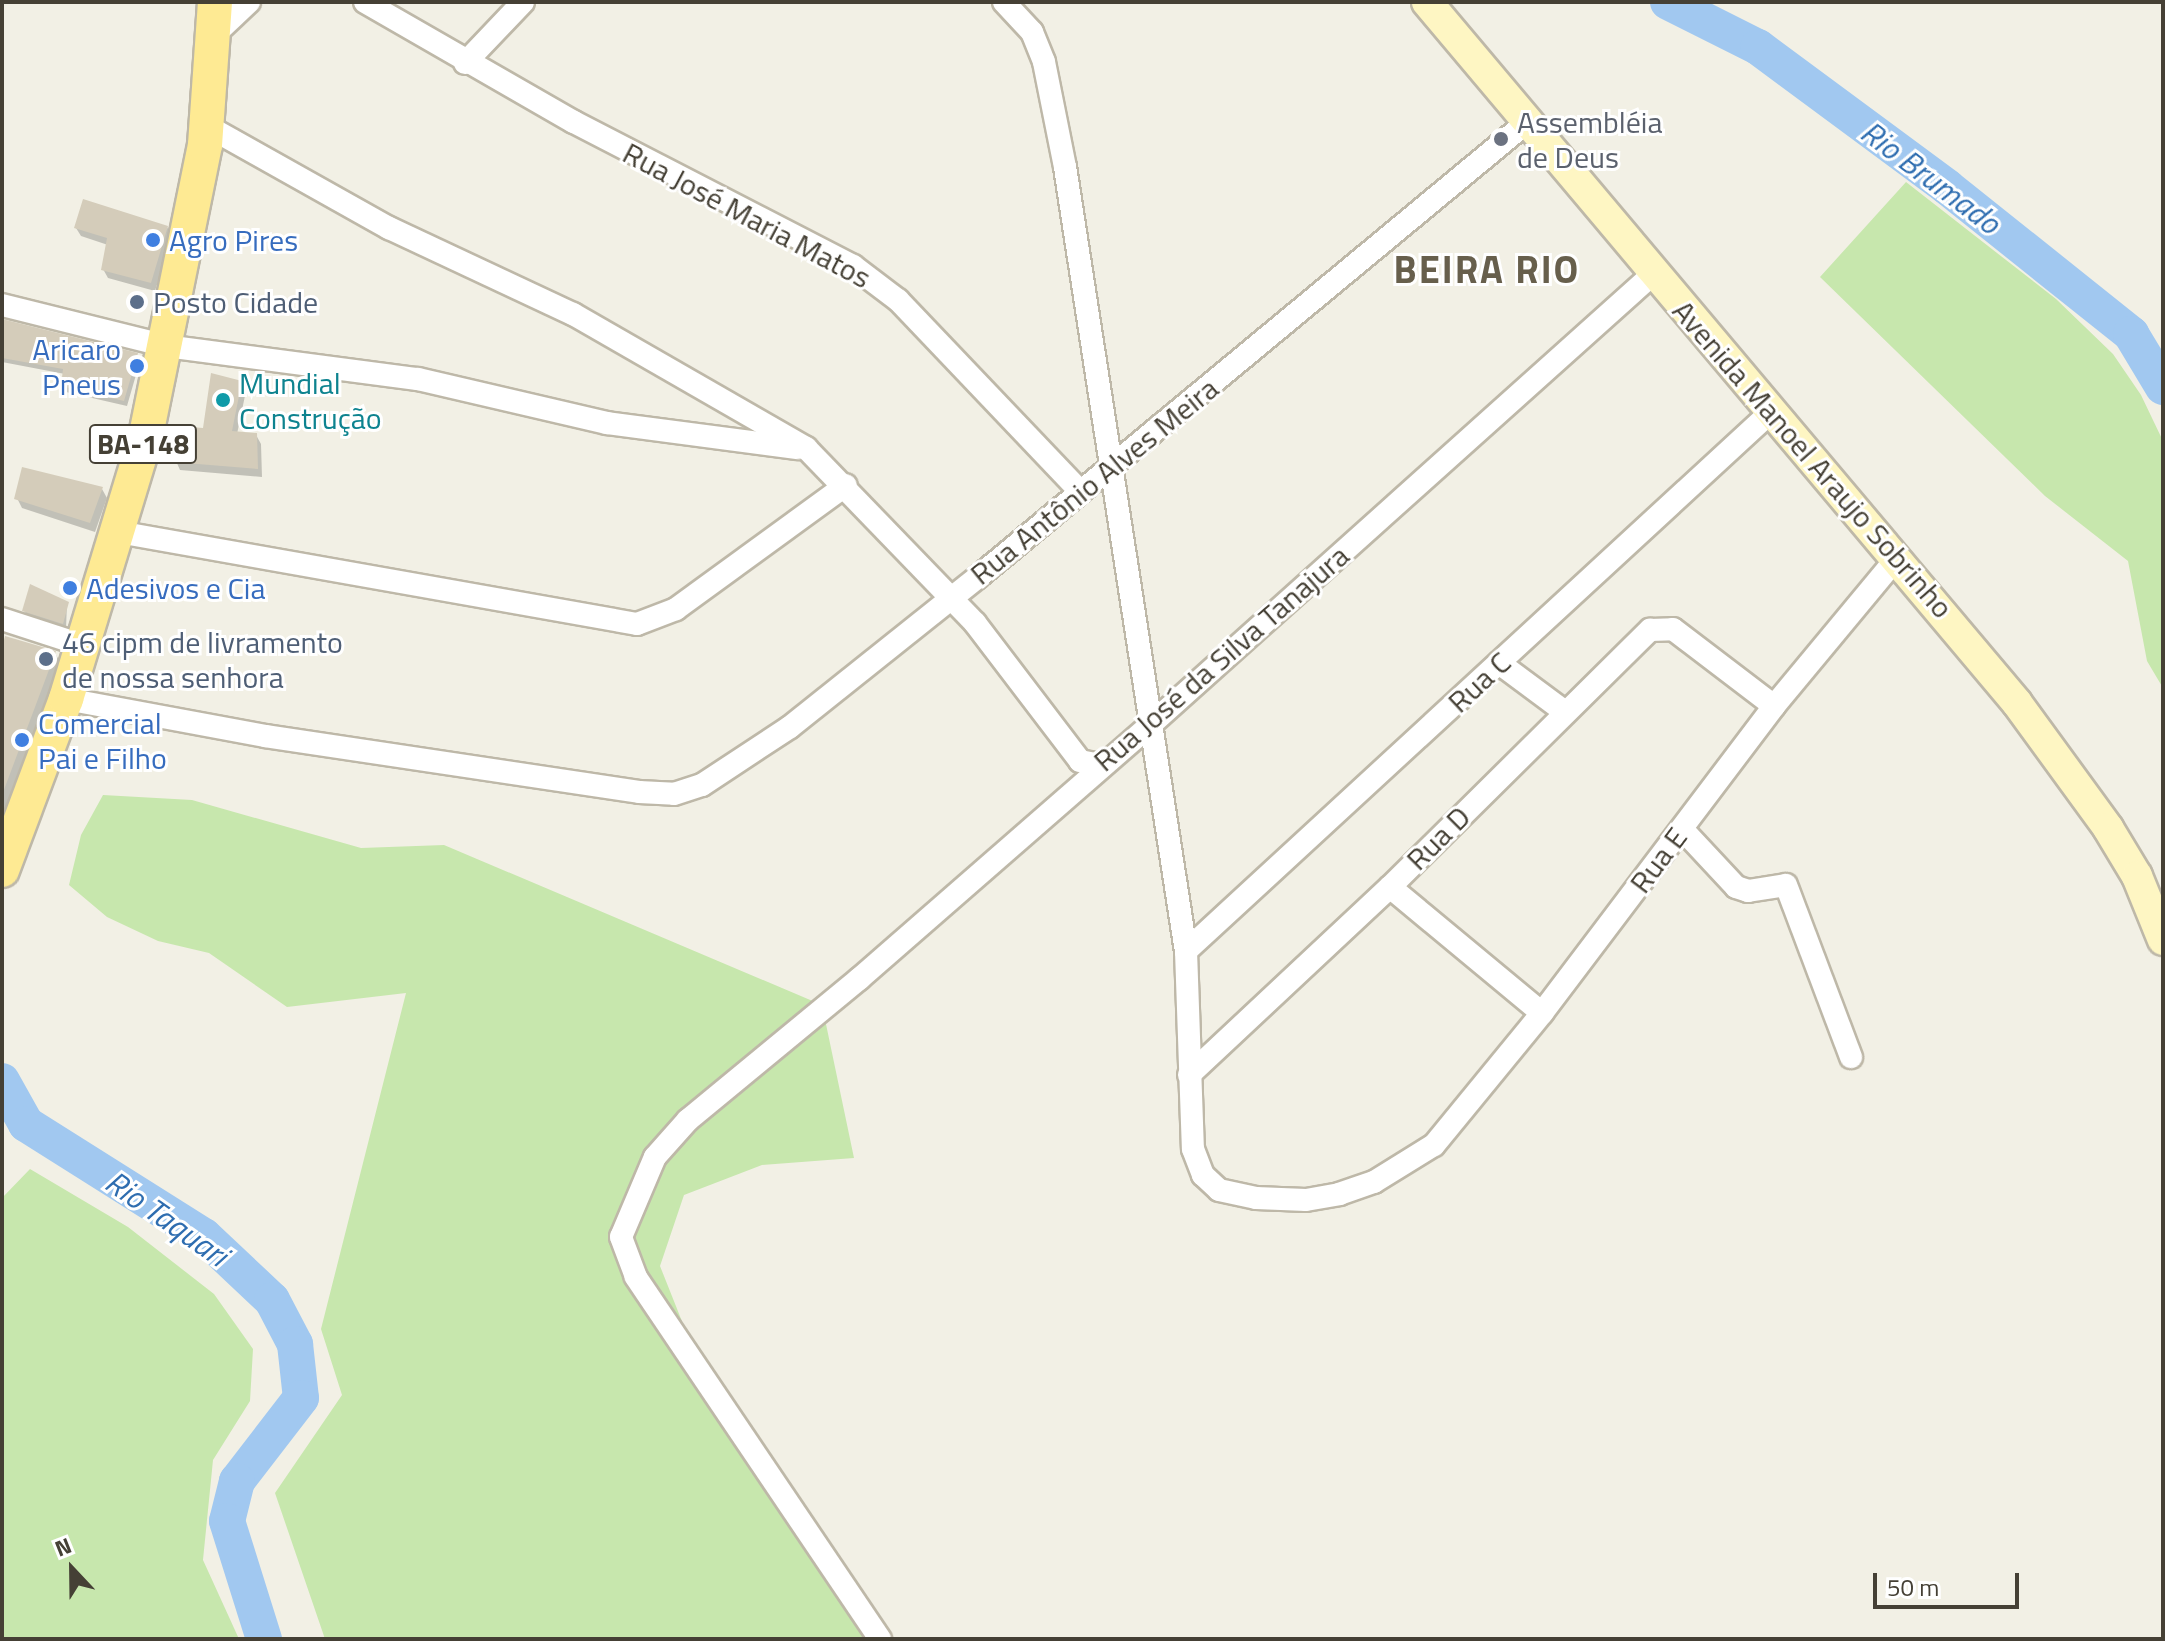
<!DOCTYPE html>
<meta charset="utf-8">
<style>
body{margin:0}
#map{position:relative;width:2165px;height:1641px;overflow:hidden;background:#f2f0e5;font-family:"Titillium Web",sans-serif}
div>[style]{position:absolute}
.green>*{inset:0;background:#c7e7ad}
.shadow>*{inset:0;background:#0003}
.river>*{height:36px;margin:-18px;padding:0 18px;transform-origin:18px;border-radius:18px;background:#a1c8f0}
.building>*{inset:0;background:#d4ccba}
.roads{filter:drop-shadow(2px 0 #beb8a8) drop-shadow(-2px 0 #beb8a8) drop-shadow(0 2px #beb8a8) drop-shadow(0 -2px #beb8a8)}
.street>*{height:22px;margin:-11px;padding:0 11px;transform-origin:11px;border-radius:11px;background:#fff}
.secondary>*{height:30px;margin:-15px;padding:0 15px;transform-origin:15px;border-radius:15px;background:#fef6c3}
.primary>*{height:34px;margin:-17px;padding:0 17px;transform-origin:17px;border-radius:17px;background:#feea93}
.dots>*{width:22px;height:22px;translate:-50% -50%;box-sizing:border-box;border:4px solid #fff;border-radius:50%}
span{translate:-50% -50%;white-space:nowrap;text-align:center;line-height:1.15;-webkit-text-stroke:6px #fff;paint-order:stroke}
.shield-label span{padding:2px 6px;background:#fff;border:2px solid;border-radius:6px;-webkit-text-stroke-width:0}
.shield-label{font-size:28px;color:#454035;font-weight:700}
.worship-label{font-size:30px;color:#5b616d}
.left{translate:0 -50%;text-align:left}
.street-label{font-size:30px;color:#454035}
.shop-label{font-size:30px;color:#366cbe}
.right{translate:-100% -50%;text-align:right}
.service-label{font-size:30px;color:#4e5e75}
.culture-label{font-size:30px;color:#0d838f}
.water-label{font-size:32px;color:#2e6db0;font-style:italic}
.district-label{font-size:38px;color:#675f4c;font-weight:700;letter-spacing:2px}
.frame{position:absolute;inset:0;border:4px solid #454035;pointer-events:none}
.north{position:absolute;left:32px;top:1529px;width:80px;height:80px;-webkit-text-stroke:6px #fff;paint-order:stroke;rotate:338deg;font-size:22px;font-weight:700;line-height:32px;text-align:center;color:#454035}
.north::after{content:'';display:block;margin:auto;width:28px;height:36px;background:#454035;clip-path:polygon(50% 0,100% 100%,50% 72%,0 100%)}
.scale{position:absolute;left:1873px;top:1573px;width:146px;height:36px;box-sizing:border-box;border:4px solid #454035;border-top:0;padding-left:10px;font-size:24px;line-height:28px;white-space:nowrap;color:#454035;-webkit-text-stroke:6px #fff;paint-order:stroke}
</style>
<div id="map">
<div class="green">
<div style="clip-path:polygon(1906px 182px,2056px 299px,2113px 354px,2141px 395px,2163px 441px,2163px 688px,2147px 661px,2128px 561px,2045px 496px,1820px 277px)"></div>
<div style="clip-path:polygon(103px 795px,192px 800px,361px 848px,444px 845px,822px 1005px,854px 1158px,762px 1165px,684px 1195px,660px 1266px,720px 1417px,875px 1639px,325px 1639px,275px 1493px,342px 1395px,321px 1329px,406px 993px,287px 1007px,209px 953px,158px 941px,107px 917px,69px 885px,81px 835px)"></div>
<div style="clip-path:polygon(30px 1169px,128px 1227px,214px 1294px,253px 1349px,250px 1401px,213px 1460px,203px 1560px,239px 1639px,2px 1639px,2px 1198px)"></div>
</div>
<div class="shadow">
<div style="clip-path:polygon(167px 227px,172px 236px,155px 291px,108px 278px,103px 269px,108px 245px,81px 236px,76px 228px)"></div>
<div style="clip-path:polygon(2px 322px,137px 355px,140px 361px,127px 406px,66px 392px,65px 374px,2px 362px)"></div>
<div style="clip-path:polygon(241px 383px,246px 391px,237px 434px,256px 435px,261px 444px,262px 477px,180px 470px,176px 461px)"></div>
<div style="clip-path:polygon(102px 489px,107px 498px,95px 532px,22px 508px,17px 498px)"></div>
<div style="clip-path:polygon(67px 603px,66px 629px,27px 616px,24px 610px)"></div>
<div style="clip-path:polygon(55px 653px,60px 662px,2px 820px,2px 664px)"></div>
</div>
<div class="river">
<div style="left:1668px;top:2px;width:101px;rotate:26.6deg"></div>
<div style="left:1758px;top:47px;width:235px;rotate:36.5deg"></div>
<div style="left:1947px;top:187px;width:236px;rotate:38.6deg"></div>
<div style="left:2131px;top:334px;width:62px;rotate:58.9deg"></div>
<div style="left:2px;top:1081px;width:49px;rotate:60.8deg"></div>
<div style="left:26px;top:1124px;width:210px;rotate:32.2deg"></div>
<div style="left:204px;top:1236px;width:93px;rotate:43.3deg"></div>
<div style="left:272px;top:1300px;width:50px;rotate:62.4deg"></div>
<div style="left:295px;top:1344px;width:54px;rotate:83.7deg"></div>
<div style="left:301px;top:1398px;width:105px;rotate:127.6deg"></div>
<div style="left:237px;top:1481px;width:41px;rotate:104deg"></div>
<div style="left:227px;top:1521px;width:124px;rotate:72.6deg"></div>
</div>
<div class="building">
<div style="clip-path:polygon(83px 199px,168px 226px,151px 283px,101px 270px,107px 238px,74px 228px)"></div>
<div style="clip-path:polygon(2px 319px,138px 353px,124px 401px,61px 386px,63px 369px,2px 358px)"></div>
<div style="clip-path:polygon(211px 373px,242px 381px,232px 431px,257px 433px,258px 469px,173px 462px,180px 426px,203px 428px)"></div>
<div style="clip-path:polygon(22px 467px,103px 487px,90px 523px,14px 499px)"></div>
<div style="clip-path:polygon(30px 584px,69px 602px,63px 624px,22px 611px)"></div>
<div style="clip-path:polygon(5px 636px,56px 651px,2px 795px,2px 648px)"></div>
</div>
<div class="roads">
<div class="street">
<div style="left:365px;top:2px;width:241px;rotate:29.9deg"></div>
<div style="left:574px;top:122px;width:314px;rotate:27.3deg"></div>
<div style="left:853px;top:266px;width:56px;rotate:37.1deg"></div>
<div style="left:898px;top:300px;width:264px;rotate:46.4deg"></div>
<div style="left:1004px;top:2px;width:41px;rotate:47deg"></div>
<div style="left:1032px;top:32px;width:32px;rotate:68deg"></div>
<div style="left:1044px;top:62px;width:107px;rotate:78.7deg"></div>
<div style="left:1065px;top:167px;width:793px;rotate:81.23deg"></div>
<div style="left:1186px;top:951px;width:198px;rotate:88deg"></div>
<div style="left:1193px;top:1149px;width:28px;rotate:69deg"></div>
<div style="left:1203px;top:1175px;width:22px;rotate:43deg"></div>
<div style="left:1219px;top:1190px;width:38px;rotate:12deg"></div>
<div style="left:1256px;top:1198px;width:50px;rotate:2.3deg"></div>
<div style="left:1306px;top:1200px;width:34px;rotate:-10deg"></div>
<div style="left:1339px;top:1194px;width:37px;rotate:-19deg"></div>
<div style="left:1374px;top:1182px;width:70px;rotate:-31.7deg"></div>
<div style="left:1434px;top:1145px;width:171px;rotate:-50.7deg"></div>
<div style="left:1542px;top:1013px;width:385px;rotate:-52.9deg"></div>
<div style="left:1774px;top:706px;width:192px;rotate:-50.3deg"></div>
<div style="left:214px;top:35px;width:48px;rotate:-43.3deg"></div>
<div style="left:465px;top:63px;width:84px;rotate:-46.4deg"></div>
<div style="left:207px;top:126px;width:209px;rotate:29.3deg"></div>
<div style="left:389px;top:228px;width:203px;rotate:25.1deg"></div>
<div style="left:573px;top:314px;width:269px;rotate:29.9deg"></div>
<div style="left:806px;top:448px;width:243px;rotate:46deg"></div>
<div style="left:975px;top:623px;width:173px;rotate:52.7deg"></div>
<div style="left:1080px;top:761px;width:21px;rotate:11deg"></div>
<div style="left:2px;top:305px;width:169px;rotate:14deg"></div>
<div style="left:166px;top:346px;width:254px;rotate:7.5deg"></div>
<div style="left:418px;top:379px;width:194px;rotate:13.1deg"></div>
<div style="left:607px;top:423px;width:192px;rotate:7.5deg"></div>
<div style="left:118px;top:532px;width:527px;rotate:10.05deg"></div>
<div style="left:637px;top:624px;width:42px;rotate:-21deg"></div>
<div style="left:676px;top:609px;width:210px;rotate:-36.1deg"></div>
<div style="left:2px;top:619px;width:84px;rotate:18deg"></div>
<div style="left:1499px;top:663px;width:82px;rotate:36.6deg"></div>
<div style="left:66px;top:699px;width:202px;rotate:10.5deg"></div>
<div style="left:265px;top:736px;width:378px;rotate:8.5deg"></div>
<div style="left:639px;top:792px;width:35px;rotate:3deg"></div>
<div style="left:674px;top:794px;width:29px;rotate:-18deg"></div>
<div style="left:702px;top:785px;width:105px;rotate:-33.4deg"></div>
<div style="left:790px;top:727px;width:241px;rotate:-38.6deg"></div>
<div style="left:978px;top:577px;width:712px;rotate:-39.64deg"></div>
<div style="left:1682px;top:829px;width:79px;rotate:47deg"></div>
<div style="left:1736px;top:887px;width:13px;rotate:18deg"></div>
<div style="left:1748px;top:891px;width:38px;rotate:-9deg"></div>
<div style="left:1786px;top:885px;width:184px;rotate:69.3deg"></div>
<div style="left:1390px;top:887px;width:197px;rotate:39.7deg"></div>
<div style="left:1186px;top:951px;width:795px;rotate:-42.66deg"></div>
<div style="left:1189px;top:1075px;width:275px;rotate:-43.1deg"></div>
<div style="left:1390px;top:887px;width:366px;rotate:-44.7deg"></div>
<div style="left:1650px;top:630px;width:23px;rotate:-2deg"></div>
<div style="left:1673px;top:629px;width:127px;rotate:37.3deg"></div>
<div style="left:880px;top:1639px;width:437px;rotate:-124deg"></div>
<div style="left:636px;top:1277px;width:43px;rotate:-110.6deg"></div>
<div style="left:621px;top:1237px;width:87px;rotate:-67deg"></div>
<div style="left:655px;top:1157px;width:50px;rotate:-48.3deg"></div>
<div style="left:688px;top:1120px;width:222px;rotate:-39.5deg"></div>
<div style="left:859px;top:979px;width:385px;rotate:-41.1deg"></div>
<div style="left:1149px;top:726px;width:678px;rotate:-41.89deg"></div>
</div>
<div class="secondary">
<div style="left:1427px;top:2px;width:916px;rotate:49.91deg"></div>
<div style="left:2017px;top:703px;width:155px;rotate:53.9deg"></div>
<div style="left:2108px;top:828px;width:56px;rotate:58.9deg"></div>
<div style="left:2137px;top:876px;width:69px;rotate:67.9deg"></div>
</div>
<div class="primary">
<div style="left:2px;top:870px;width:183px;rotate:-69.5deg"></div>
<div style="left:66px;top:699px;width:276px;rotate:-73.1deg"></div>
<div style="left:146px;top:435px;width:296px;rotate:-78.5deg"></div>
<div style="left:205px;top:145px;width:143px;rotate:-86deg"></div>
</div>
</div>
<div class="dots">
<div style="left:1501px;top:139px;background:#6b7280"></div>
<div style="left:153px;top:240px;background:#3f7fe0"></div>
<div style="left:137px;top:302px;background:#5c6f8a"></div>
<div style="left:137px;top:366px;background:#3f7fe0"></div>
<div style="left:223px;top:400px;background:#0f9aa8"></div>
<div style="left:70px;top:588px;background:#3f7fe0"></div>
<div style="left:46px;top:659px;background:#5c6f8a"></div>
<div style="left:22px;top:740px;background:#3f7fe0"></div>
</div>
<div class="shield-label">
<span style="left:143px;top:444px">BA-148</span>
</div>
<div class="worship-label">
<span class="left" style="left:1517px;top:139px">Assembléia<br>de Deus</span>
</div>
<div class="street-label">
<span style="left:747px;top:215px;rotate:28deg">Rua José Maria Matos</span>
<span style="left:1813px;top:459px;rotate:49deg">Avenida Manoel Araujo Sobrinho</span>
<span style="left:1094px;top:481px;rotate:-39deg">Rua Antônio Alves Meira</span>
<span style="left:1221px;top:658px;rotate:-41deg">Rua José da Silva Tanajura</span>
<span style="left:1479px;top:682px;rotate:-43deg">Rua C</span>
<span style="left:1438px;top:838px;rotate:-45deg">Rua D</span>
<span style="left:1658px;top:860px;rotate:-53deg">Rua E</span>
</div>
<div class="shop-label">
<span class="left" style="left:169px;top:240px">Agro Pires</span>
<span class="right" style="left:121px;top:366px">Aricaro<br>Pneus</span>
<span class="left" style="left:86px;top:588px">Adesivos e Cia</span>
<span class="left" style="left:38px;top:740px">Comercial<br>Pai e Filho</span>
</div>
<div class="service-label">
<span class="left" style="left:153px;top:302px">Posto Cidade</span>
<span class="left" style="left:62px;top:659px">46 cipm de livramento<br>de nossa senhora</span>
</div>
<div class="culture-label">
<span class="left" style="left:239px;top:400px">Mundial<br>Construção</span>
</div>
<div class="water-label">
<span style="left:1931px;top:177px;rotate:37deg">Rio Brumado</span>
<span style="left:167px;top:1218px;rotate:35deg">Rio Taquari</span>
</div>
<div class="district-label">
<span style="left:1487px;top:270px">BEIRA RIO</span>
</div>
<div class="frame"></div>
<div class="north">N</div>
<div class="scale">50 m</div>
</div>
